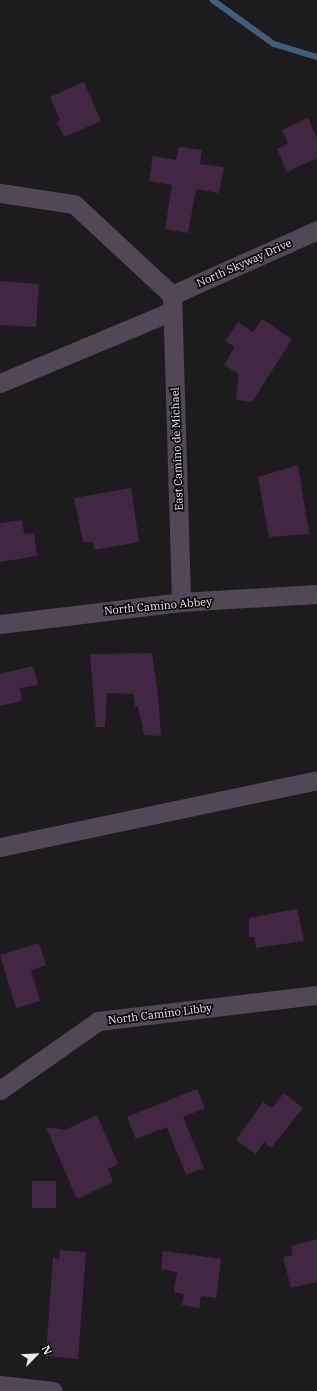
<!DOCTYPE html>
<style>
body{margin:0}
#map{position:relative;width:317px;height:1391px;overflow:hidden;background:#1e1b1e;font-family:"IBM Plex Serif",serif}
div>[style]{position:absolute}
.stream>*{height:5.5px;margin:-2.75px;padding:0 2.75px;transform-origin:2.75px;border-radius:2.75px;background:#3e5f7d}
.building>*{inset:0;background:#422744}
.minor>*{height:19px;margin:-9.5px;padding:0 9.5px;transform-origin:9.5px;border-radius:9.5px;background:#524756}
span{translate:-50% -50%;white-space:nowrap;text-align:center;line-height:1.15;-webkit-text-stroke:3.5px #080608;paint-order:stroke}
.street-label{font-size:11px;color:#eceaec}
.north{position:absolute;left:16px;top:1335px;width:40px;height:40px;-webkit-text-stroke:3px #080608;paint-order:stroke;rotate:66deg;font-size:11px;font-weight:700;line-height:16px;text-align:center;color:#eceaec}
.north::after{content:'';display:block;margin:auto;width:14px;height:18px;background:#eceaec;clip-path:polygon(50% 0,100% 100%,50% 72%,0 100%)}
</style>
<div id="map">
<div class="stream">
<div style="left:213px;top:0;width:75px;rotate:35.8deg"></div>
<div style="left:274px;top:44px;width:45px;rotate:16.8deg"></div>
</div>
<div class="building">
<div style="clip-path:polygon(84px 82px,101px 121px,64px 137px,57px 122px,60px 120px,50px 97px)"></div>
<div style="clip-path:polygon(308px 118px,317px 138px,317px 158px,287px 172px,277px 149px,288px 144px,282px 130px)"></div>
<div style="clip-path:polygon(179px 147px,202px 150px,200px 164px,224px 167px,219px 193px,196px 189px,188px 233px,165px 229px,172px 185px,149px 181px,153px 156px,176px 160px)"></div>
<div style="clip-path:polygon(0 281px,39px 284px,36px 327px,0 325px)"></div>
<div style="clip-path:polygon(262px 319px,292px 339px,252px 402px,236px 400px,239px 374px,224px 365px,235px 347px,225px 341px,238px 322px,253px 332px)"></div>
<div style="clip-path:polygon(298px 465px,309px 534px,269px 537px,258px 477px)"></div>
<div style="clip-path:polygon(131px 488px,139px 542px,94px 550px,93px 542px,83px 542px,74px 498px)"></div>
<div style="clip-path:polygon(22px 520px,24px 534px,34px 533px,37px 556px,0 562px,0 523px)"></div>
<div style="clip-path:polygon(152px 653px,158px 694px,161px 736px,144px 735px,138px 706px,135px 707px,133px 694px,107px 693px,105px 727px,96px 727px,90px 654px)"></div>
<div style="clip-path:polygon(33px 666px,38px 685px,20px 688px,22px 701px,0 706px,0 674px)"></div>
<div style="clip-path:polygon(297px 909px,304px 941px,256px 948px,254px 937px,249px 937px,249px 918px)"></div>
<div style="clip-path:polygon(39px 943px,46px 965px,31px 970px,40px 1001px,16px 1008px,0 955px)"></div>
<div style="clip-path:polygon(197px 1089px,205px 1108px,183px 1117px,204px 1168px,186px 1175px,167px 1127px,136px 1139px,127px 1117px)"></div>
<div style="clip-path:polygon(284px 1093px,303px 1108px,271px 1148px,264px 1142px,256px 1154px,236px 1140px,263px 1102px,272px 1108px)"></div>
<div style="clip-path:polygon(97px 1115px,118px 1164px,108px 1169px,113px 1182px,77px 1199px,46px 1127px,65px 1130px)"></div>
<div style="clip-path:polygon(32px 1181px,56px 1181px,56px 1208px,32px 1208px)"></div>
<div style="clip-path:polygon(317px 1239px,317px 1282px,291px 1288px,283px 1257px,293px 1255px,291px 1246px)"></div>
<div style="clip-path:polygon(60px 1250px,86px 1252px,78px 1359px,46px 1356px,53px 1257px,59px 1260px)"></div>
<div style="clip-path:polygon(163px 1251px,221px 1259px,216px 1298px,201px 1296px,199px 1308px,182px 1305px,184px 1294px,174px 1292px,177px 1272px,161px 1269px)"></div>
</div>
<div class="minor">
<div style="left:0;top:193px;width:75px;rotate:8.5deg"></div>
<div style="left:74px;top:204px;width:134px;rotate:42.9deg"></div>
<div style="left:172px;top:295px;width:307px;rotate:88.3deg"></div>
<div style="left:172px;top:295px;width:159px;rotate:-24.1deg"></div>
<div style="left:0;top:383px;width:186px;rotate:-22.7deg"></div>
<div style="left:0;top:624px;width:182px;rotate:-6.9deg"></div>
<div style="left:181px;top:602px;width:136px;rotate:-3.4deg"></div>
<div style="left:0;top:847px;width:324px;rotate:-11.9deg"></div>
<div style="left:0;top:1090px;width:120px;rotate:-35.1deg"></div>
<div style="left:98px;top:1021px;width:221px;rotate:-6.8deg"></div>
<div style="left:0;top:1385px;width:53px;rotate:6.5deg"></div>
</div>
<div class="street-label">
<span style="left:244px;top:263px;rotate:-24deg">North Skyway Drive</span>
<span style="left:177px;top:449px;rotate:-92deg">East Camino de Michael</span>
<span style="left:158px;top:606px;rotate:-5deg">North Camino Abbey</span>
<span style="left:160px;top:1014px;rotate:-7deg">North Camino Libby</span>
</div>
<div class="north">N</div>
</div>
